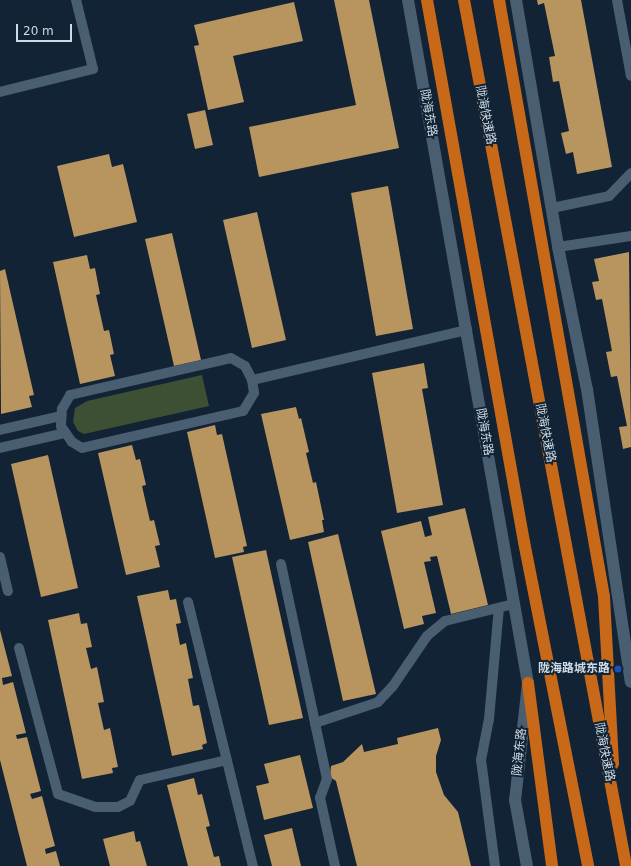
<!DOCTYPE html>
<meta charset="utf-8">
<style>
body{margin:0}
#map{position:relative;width:631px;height:866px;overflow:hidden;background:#112334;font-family:"DejaVu Sans","Noto Sans SC",sans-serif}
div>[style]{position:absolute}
.green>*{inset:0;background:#3d5033}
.building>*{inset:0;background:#b8945f}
.service>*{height:10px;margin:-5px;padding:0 5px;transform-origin:5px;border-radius:5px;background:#495e71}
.tertiary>*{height:12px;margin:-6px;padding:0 6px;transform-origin:6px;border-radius:6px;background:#495e71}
.trunk>*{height:12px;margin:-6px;padding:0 6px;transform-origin:6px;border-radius:6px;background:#c86819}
.dots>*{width:11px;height:11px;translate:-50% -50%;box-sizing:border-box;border:2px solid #112334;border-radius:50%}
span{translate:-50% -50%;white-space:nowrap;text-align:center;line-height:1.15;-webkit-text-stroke:4px #112334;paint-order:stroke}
.street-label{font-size:12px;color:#cedae5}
.poi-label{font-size:12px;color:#cedae5;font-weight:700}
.right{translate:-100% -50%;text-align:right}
.scale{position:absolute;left:16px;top:24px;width:56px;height:18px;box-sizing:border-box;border:2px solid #cedae5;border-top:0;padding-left:5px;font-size:12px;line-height:14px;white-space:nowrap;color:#cedae5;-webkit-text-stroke:3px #112334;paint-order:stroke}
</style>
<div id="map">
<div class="green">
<div style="clip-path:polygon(202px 375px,209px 406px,84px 434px,78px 431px,73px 422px,75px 408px,87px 401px)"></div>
</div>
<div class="building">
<div style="clip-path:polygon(334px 0,369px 0,399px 148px,259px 177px,249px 127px,356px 105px)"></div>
<div style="clip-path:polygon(537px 0,581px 0,612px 167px,577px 174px,573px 152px,566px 154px,561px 133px,569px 131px,559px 81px,553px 82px,549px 57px,555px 56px,544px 3px,538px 5px)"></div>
<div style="clip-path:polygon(294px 2px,303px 41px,233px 56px,244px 102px,208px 110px,194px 46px,199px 45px,194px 25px)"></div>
<div style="clip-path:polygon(205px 110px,213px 145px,195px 149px,187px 114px)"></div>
<div style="clip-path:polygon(109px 154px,112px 167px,123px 164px,137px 222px,74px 237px,57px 166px)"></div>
<div style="clip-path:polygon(388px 186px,413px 329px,376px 336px,351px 193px)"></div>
<div style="clip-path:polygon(257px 212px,286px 340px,252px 348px,223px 220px)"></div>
<div style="clip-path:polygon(172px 233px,201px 360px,174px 366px,145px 239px)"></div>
<div style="clip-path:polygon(629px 252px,631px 447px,623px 449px,619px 427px,627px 426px,617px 376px,611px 377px,606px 352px,612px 351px,602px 299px,596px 300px,592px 282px,599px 281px,594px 259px)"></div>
<div style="clip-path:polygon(87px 255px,90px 269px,95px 268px,100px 294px,96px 295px,104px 331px,109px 330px,114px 354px,110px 355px,115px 376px,80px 384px,53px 262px)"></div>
<div style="clip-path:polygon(5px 269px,34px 395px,29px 396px,32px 407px,1px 414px,0 271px)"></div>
<div style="clip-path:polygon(424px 363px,428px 388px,422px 389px,443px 505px,397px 513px,372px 373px)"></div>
<div style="clip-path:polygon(296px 407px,299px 419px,301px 418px,309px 452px,306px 453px,313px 483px,316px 482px,324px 520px,322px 520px,324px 532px,290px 540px,261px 414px)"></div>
<div style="clip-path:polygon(215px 425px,217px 435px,222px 434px,247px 546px,243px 547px,244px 552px,215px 558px,187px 432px)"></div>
<div style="clip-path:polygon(132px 445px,136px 460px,140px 459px,146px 485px,142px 486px,150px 521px,154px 520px,160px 545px,155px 546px,160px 567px,126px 575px,98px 453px)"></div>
<div style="clip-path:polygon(48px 455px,78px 588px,41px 597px,11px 464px)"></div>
<div style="clip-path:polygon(465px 508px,488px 605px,451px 614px,437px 556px,430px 557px,431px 561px,424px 562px,436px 613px,422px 616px,424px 624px,404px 629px,381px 531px,421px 521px,425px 537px,432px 535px,428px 517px)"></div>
<div style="clip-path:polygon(338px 534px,376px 694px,343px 701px,308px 542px)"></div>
<div style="clip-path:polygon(266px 550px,303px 718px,269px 725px,232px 557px)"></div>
<div style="clip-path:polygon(168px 590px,170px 600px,176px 599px,181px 623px,176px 624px,180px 645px,186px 643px,193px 678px,188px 679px,193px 706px,199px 705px,207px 743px,202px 745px,203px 749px,172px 756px,137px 596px)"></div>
<div style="clip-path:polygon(79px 613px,81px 624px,87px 623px,92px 647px,86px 648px,91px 669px,97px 667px,104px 702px,98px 703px,104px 730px,110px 728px,118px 767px,112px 768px,113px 773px,82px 779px,48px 620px)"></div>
<div style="clip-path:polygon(0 630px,12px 676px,2px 678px,3px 685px,13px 682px,26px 733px,16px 735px,17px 739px,27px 737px,41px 791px,30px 794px,32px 799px,42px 796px,55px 846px,45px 849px,46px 854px,56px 851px,60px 866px,27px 866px,0 760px)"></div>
<div style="clip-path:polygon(438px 728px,441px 740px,436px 756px,436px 772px,444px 795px,458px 812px,471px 866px,357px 866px,336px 781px,330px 777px,331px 766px,343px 762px,362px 744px,364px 752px,398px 744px,397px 738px)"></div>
<div style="clip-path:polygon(300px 755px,313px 808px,264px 820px,256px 786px,269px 783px,264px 764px)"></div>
<div style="clip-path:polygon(194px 778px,198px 795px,202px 794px,210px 826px,206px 827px,214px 857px,219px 856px,221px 866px,188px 866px,167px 785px)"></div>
<div style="clip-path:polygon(292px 828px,301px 866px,272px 866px,264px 835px)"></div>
<div style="clip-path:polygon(134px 831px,136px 842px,140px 841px,147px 866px,110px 866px,103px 839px)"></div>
</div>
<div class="service">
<div style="left:617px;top:0;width:77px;rotate:79.6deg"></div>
<div style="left:0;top:92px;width:96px;rotate:-13.9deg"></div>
<div style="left:93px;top:69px;width:71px;rotate:-103.8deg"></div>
<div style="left:552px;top:208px;width:58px;rotate:-11.9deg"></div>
<div style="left:609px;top:196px;width:32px;rotate:-46deg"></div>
<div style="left:558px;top:247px;width:74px;rotate:-8.6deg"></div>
<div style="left:231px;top:358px;width:16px;rotate:30deg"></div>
<div style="left:245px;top:366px;width:16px;rotate:63deg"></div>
<div style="left:252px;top:380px;width:13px;rotate:81deg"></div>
<div style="left:254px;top:393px;width:21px;rotate:121deg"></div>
<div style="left:243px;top:411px;width:165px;rotate:167.1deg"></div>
<div style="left:82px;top:448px;width:12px;rotate:-149deg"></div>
<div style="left:72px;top:442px;width:19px;rotate:-125deg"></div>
<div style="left:61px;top:426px;width:17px;rotate:-87deg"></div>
<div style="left:62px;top:409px;width:16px;rotate:-60deg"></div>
<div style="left:70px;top:395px;width:165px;rotate:-12.9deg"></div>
<div style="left:252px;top:380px;width:221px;rotate:-13.1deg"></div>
<div style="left:0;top:430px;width:63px;rotate:-12.9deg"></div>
<div style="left:0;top:448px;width:67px;rotate:-13deg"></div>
<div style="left:0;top:557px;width:35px;rotate:77deg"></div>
<div style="left:281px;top:564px;width:163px;rotate:77.9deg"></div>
<div style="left:188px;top:602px;width:272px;rotate:76.2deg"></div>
<div style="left:19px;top:648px;width:151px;rotate:75deg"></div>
<div style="left:58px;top:794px;width:39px;rotate:19deg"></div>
<div style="left:95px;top:807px;width:23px"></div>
<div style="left:118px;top:807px;width:13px;rotate:-27deg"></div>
<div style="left:130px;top:801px;width:23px;rotate:-65deg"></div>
<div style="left:140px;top:780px;width:89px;rotate:-12.9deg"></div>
<div style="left:335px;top:866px;width:70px;rotate:-102.4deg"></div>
<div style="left:320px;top:798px;width:20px;rotate:-70deg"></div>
<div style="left:327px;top:779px;width:57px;rotate:-102.1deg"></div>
<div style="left:315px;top:723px;width:66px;rotate:-18.4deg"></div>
<div style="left:378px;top:702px;width:22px;rotate:-47deg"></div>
<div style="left:393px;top:686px;width:60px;rotate:-55.8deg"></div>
<div style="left:427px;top:636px;width:23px;rotate:-40deg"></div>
<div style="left:445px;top:621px;width:70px;rotate:-14deg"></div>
<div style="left:495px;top:866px;width:107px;rotate:-97.5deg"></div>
<div style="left:481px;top:760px;width:42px;rotate:-79deg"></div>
<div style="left:489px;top:719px;width:111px;rotate:-84.9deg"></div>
</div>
<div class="tertiary">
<div style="left:408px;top:0;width:693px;rotate:80.04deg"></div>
<div style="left:528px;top:683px;width:118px;rotate:96.3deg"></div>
<div style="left:515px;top:800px;width:67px;rotate:79.7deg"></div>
<div style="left:516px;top:0;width:251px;rotate:80.3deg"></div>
<div style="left:558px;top:247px;width:145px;rotate:78.5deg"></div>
<div style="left:587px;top:389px;width:296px;rotate:81.5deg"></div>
</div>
<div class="trunk">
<div style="left:427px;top:0;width:551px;rotate:79.85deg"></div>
<div style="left:524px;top:542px;width:330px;rotate:78.8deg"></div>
<div style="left:464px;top:0;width:881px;rotate:79.4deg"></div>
<div style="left:499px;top:0;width:606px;rotate:80.02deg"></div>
<div style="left:604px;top:597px;width:167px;rotate:86.9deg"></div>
<div style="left:528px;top:683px;width:185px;rotate:82.5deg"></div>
</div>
<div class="dots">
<div style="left:618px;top:669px;background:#1a4fb4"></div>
</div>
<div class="street-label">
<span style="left:428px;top:113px;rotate:80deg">陇海东路</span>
<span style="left:485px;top:115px;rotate:79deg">陇海快速路</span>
<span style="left:484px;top:432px;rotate:80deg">陇海东路</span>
<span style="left:545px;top:433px;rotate:79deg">陇海快速路</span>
<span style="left:520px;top:752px;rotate:-84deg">陇海东路</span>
<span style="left:604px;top:752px;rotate:79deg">陇海快速路</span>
</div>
<div class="poi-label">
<span class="right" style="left:610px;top:669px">陇海路城东路</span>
</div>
<div class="scale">20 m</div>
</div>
